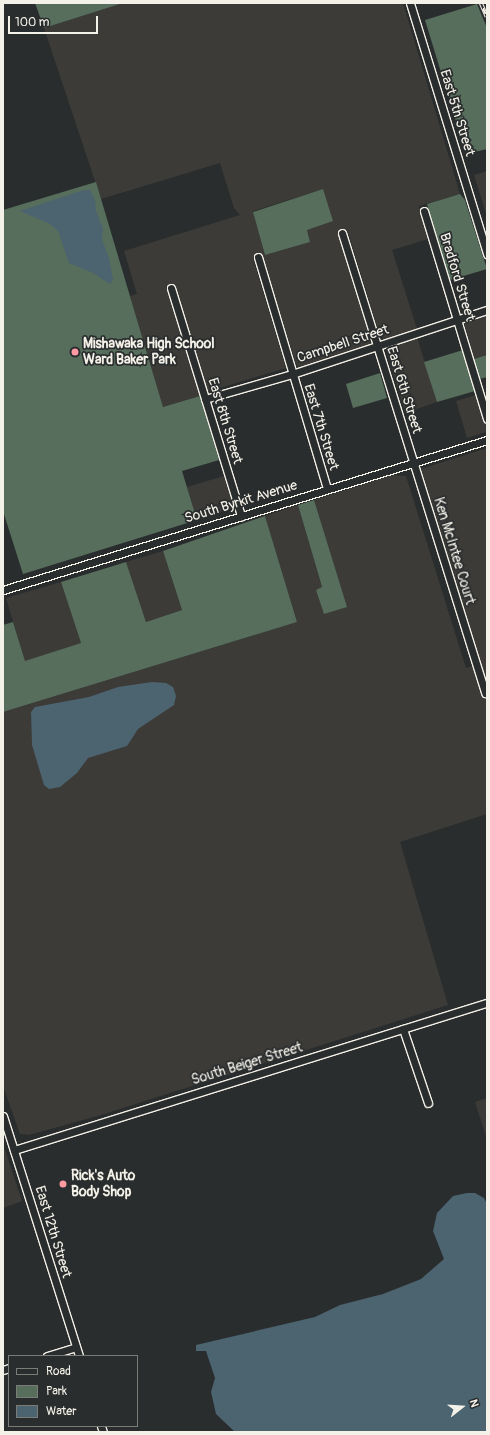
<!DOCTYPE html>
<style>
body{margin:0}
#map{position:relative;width:490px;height:1435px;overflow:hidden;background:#2a2d2e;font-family:Pangolin,sans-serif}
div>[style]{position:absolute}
.built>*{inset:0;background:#3c3b38}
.green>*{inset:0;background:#576e5c}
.water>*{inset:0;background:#4c6370}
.roads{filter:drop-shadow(1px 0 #f4f1e8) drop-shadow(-1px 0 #f4f1e8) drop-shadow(0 1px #f4f1e8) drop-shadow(0 -1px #f4f1e8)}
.minor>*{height:7px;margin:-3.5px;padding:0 3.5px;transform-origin:3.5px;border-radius:3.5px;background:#2a2d2e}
.rail>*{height:3.5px;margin-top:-1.75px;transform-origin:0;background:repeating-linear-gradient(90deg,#2a2d2e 0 6px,#f4f1e8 0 12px);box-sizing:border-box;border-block:1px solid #f4f1e8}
.dots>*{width:11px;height:11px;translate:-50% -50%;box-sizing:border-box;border:2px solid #2a2d2e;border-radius:50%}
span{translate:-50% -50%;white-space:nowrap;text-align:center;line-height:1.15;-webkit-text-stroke:3.5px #2a2d2e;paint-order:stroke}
.street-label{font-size:14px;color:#f4f1e8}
.poi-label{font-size:14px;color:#f4f1e8;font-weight:700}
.left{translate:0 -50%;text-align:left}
.frame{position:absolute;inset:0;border:4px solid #f4f1e8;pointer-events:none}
.legend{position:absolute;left:8px;top:1355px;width:130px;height:72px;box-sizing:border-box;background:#2a2d2e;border:1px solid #7b7b78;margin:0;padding:5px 7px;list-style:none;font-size:12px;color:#f4f1e8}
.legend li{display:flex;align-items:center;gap:8px;height:20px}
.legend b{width:20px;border:1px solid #7b7b78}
.north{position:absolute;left:442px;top:1387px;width:40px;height:40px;-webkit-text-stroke:3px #2a2d2e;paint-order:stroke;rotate:73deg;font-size:11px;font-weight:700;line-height:16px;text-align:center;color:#f4f1e8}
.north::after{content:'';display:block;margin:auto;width:14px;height:18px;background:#f4f1e8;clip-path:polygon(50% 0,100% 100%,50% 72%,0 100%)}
.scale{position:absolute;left:8px;top:16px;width:90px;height:18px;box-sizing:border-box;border:2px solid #f4f1e8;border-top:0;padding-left:5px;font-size:12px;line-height:14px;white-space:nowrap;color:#f4f1e8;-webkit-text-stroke:3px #2a2d2e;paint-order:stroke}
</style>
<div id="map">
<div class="built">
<div style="clip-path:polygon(evenodd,123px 3px,403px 3px,460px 194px,419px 206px,428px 239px,392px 250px,417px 329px,384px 339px,380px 336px,347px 229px,337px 231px,371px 341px,369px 345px,299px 367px,296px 364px,262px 255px,253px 259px,286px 368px,206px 392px,173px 284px,166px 286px,200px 396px,163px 407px,130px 296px,137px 294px,124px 251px,240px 215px,234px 208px,220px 163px,101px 199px,44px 28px,123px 3px,323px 189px,307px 230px,310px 242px,265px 255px,253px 211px,323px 189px)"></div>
<div style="clip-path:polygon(487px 171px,487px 217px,474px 175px)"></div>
<div style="clip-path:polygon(487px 315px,487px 355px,474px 359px,464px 322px)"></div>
<div style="clip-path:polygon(417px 337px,437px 402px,405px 413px,386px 350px)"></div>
<div style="clip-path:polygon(476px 395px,487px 429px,486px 432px,467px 438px,456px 401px)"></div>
<div style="clip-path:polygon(487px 448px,487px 814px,400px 842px,448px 1005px,101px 1115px,29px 1135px,20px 1134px,3px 1086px,3px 712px,297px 622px,265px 516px,298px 505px,322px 588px,316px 590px,324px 613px,346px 607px,314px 500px,393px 475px,406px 476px,466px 668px,481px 664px,421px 469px)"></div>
<div style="clip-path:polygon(224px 476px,234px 508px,197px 520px,187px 487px)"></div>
<div style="clip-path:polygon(163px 551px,182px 610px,146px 622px,126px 562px)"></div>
<div style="clip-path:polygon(61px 582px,81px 643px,25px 662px,6px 598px)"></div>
<div style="clip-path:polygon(487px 1098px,487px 1139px,475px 1102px)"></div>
<div style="clip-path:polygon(3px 1144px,22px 1201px,3px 1208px)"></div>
</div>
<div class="green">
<div style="clip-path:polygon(35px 3px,123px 3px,44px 28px)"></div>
<div style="clip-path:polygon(477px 4px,487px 28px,487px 149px,466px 154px,425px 20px)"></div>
<div style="clip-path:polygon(96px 182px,163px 407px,200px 396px,219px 460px,182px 471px,197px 520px,23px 574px,3px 511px,3px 210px)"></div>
<div style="clip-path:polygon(323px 189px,333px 221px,307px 230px,310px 242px,265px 255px,253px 212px)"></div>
<div style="clip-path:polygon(460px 194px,465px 200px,487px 269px,450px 280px,427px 204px)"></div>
<div style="clip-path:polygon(463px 350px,475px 391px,437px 402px,424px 362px)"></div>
<div style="clip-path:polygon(487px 355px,487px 377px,480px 379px,474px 359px)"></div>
<div style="clip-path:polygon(380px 373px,387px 398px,353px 408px,346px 384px)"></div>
<div style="clip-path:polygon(314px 500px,347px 607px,324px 614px,316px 590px,322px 587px,298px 505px)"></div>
<div style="clip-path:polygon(265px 516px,297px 622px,3px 712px,3px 625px,13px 622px,25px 661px,81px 643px,61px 582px,126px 562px,146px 622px,182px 610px,163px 551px)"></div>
</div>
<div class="water">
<div style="clip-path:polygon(84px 190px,90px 190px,95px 200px,96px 211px,103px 229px,102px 240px,109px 258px,113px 280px,110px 284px,93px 273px,69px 263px,58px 231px,50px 224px,20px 211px)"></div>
<div style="clip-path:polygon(152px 682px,166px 683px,173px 687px,176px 696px,174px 705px,138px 729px,127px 746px,88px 758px,77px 773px,60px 787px,49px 789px,44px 785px,32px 745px,31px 712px,35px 707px,89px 697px,118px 687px)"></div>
<div style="clip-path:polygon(467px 1193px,475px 1193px,484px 1198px,487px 1204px,487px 1432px,235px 1432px,216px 1414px,211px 1392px,215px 1378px,206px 1351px,196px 1351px,196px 1345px,315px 1317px,340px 1305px,383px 1294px,421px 1279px,444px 1259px,433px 1231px,437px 1213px,453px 1196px)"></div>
</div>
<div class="roads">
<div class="minor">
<div style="left:410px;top:3px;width:263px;rotate:72.9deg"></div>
<div style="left:424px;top:211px;width:217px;rotate:73.1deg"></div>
<div style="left:342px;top:233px;width:482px;rotate:72.7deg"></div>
<div style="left:258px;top:257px;width:242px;rotate:73.4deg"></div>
<div style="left:171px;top:288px;width:239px;rotate:72.9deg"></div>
<div style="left:205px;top:399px;width:91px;rotate:-16deg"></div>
<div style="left:292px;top:374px;width:205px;rotate:-18.2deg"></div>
<div style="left:3px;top:590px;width:507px;rotate:-17.22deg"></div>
<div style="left:403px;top:1029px;width:78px;rotate:71.3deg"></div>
<div style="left:3px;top:1116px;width:252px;rotate:72.4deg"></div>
<div style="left:14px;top:1150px;width:495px;rotate:-17.3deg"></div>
<div style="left:47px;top:1356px;width:30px;rotate:-17deg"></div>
<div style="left:3px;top:1370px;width:6px;rotate:-18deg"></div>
<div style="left:101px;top:1426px;width:6px;rotate:72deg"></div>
</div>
</div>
<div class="rail">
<div style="left:481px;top:3px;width:15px;rotate:67deg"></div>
</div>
<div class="dots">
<div style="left:75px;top:352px;background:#ff9aa2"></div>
<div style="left:63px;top:1184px;background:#ff9aa2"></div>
</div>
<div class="street-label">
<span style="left:457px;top:113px;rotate:73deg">East 5th Street</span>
<span style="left:457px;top:277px;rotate:73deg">Bradford Street</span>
<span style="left:343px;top:344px;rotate:-18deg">Campbell Street</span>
<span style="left:404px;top:390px;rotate:73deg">East 6th Street</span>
<span style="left:225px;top:421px;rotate:73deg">East 8th Street</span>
<span style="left:321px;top:427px;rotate:73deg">East 7th Street</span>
<span style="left:241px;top:502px;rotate:-17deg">South Byrkit Avenue</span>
<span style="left:454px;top:551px;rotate:73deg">Ken McIntee Court</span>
<span style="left:247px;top:1064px;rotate:-17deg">South Beiger Street</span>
<span style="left:53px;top:1232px;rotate:73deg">East 12th Street</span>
</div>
<div class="poi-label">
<span class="left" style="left:83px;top:352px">Mishawaka High School<br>Ward Baker Park</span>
<span class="left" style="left:71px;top:1184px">Rick's Auto<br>Body Shop</span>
</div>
<div class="frame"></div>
<ul class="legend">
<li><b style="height:5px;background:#2a2d2e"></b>Road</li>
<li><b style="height:11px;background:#576e5c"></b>Park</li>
<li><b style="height:11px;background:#4c6370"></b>Water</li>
</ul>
<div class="north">N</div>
<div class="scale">100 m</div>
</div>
